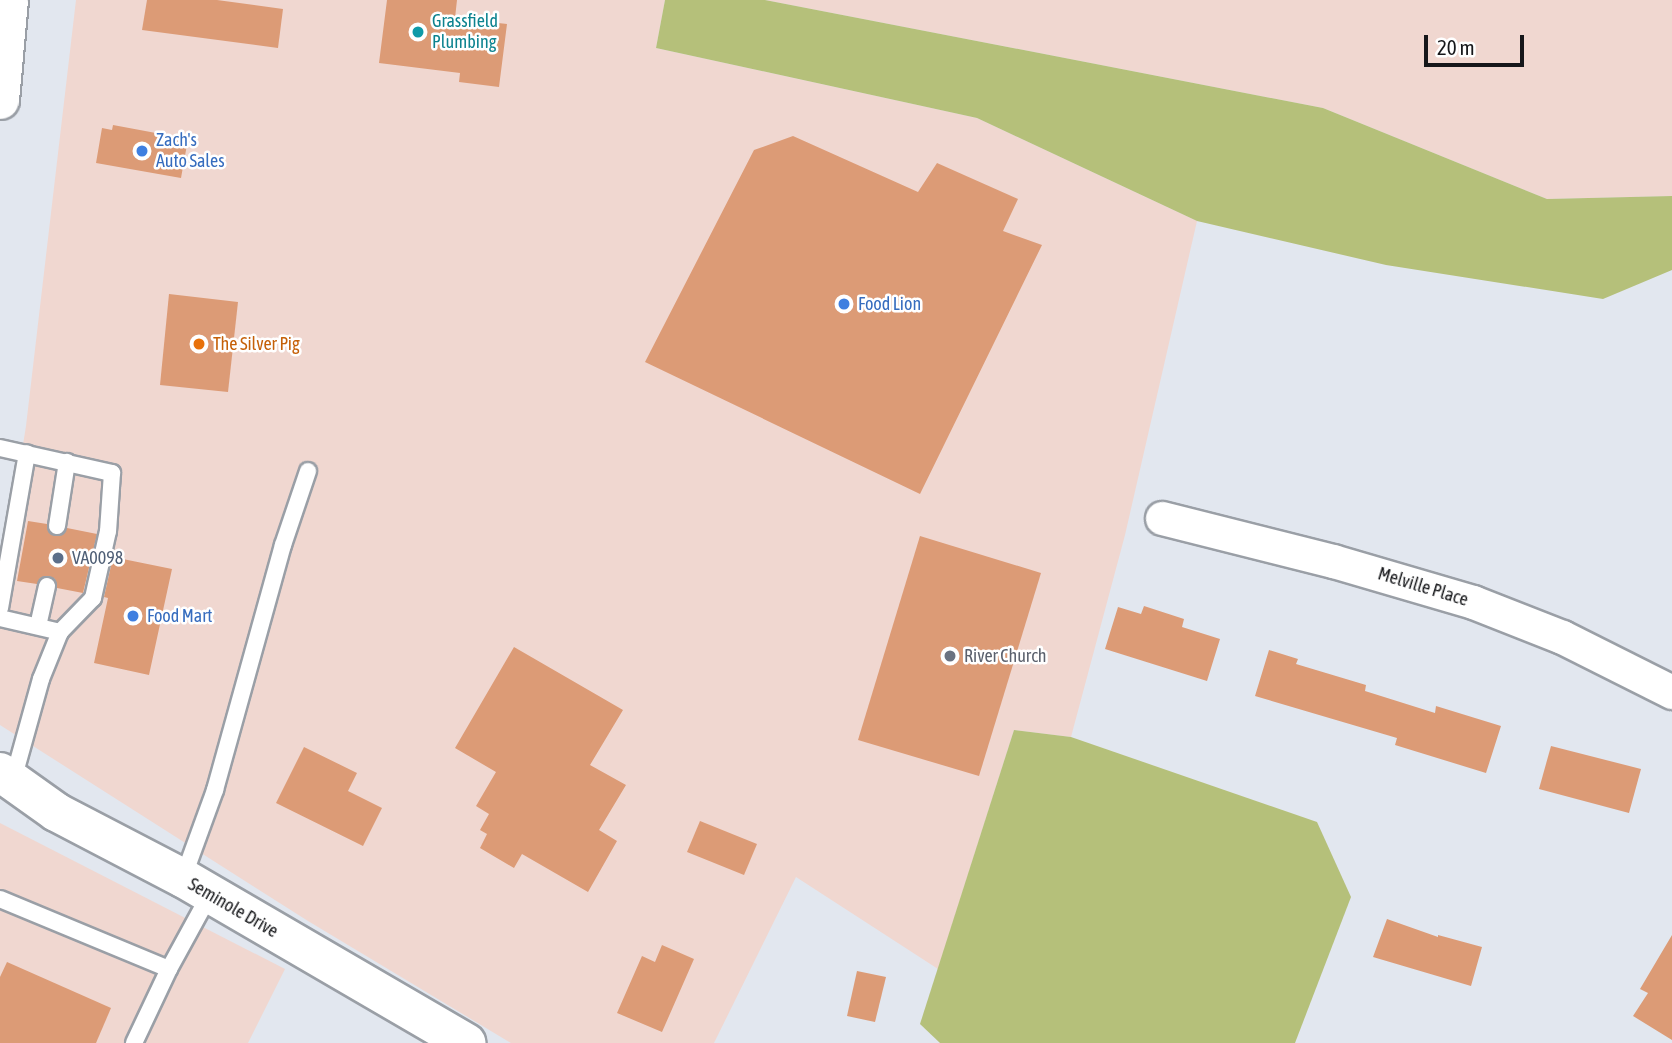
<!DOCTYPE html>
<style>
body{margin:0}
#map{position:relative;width:1672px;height:1043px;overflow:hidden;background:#e2e7ef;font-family:"Asap Condensed",sans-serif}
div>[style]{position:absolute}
.commercial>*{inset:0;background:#f0d7d0}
.forest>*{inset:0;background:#b5c07a}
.building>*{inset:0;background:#dc9b76}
.roads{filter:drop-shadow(2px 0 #9a9fa6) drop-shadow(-2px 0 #9a9fa6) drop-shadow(0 2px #9a9fa6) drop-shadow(0 -2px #9a9fa6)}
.service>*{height:16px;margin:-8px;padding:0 8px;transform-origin:8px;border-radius:8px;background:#fff}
.minor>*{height:33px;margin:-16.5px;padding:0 16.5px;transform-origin:16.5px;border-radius:16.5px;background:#fff}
.tertiary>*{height:38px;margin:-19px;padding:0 19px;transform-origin:19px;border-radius:19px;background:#fff}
.primary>*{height:38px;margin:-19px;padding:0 19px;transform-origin:19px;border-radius:19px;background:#fff}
.dots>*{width:19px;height:19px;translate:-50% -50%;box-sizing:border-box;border:4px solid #fff;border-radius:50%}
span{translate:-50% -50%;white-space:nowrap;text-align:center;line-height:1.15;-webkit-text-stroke:5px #fff;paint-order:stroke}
.culture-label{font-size:18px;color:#0d838f}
.left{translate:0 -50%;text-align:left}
.shop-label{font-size:18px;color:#366cbe}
.food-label{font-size:18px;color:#c56008}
.service-label{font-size:18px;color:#4e5e75}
.street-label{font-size:18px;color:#16171a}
.worship-label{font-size:18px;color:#5b616d}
.scale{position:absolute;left:1424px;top:35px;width:100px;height:32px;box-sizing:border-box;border:4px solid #16171a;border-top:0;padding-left:9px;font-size:21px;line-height:24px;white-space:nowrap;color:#16171a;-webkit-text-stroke:5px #fff;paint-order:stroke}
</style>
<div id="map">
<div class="commercial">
<div style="clip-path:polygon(76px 0,665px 0,656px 48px,977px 118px,1197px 221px,1125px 535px,1071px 737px,1014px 730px,938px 969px,796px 877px,714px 1043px,511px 1043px,308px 921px,0 725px,0 587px,26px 426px)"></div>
<div style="clip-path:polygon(765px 0,1672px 0,1672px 196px,1547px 199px,1323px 108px)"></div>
<div style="clip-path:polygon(0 823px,285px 969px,248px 1043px,0 1043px)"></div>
</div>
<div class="forest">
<div style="clip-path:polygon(665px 0,765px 0,1323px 108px,1547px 199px,1672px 196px,1672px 270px,1603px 299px,1386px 265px,1197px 221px,977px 118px,656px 48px)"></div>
<div style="clip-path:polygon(1014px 730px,1071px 737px,1317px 822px,1351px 897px,1295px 1043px,940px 1043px,920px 1024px)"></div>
</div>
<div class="building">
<div style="clip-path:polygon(147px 0,217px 0,283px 9px,278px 48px,142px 30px)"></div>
<div style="clip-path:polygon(387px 0,457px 0,455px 18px,507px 24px,499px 87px,459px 82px,460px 73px,379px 63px)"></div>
<div style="clip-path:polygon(113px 125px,188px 139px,181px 178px,96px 163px,102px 128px,112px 130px)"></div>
<div style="clip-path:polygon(793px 136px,918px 192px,937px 163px,1018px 199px,1003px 231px,1042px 245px,920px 494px,645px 362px,754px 150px)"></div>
<div style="clip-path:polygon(169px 294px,238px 302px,228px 392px,160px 385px)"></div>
<div style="clip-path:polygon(28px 521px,47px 524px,48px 530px,55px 536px,61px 535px,67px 528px,97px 534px,83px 593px,57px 588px,55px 579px,49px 576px,40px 578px,37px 584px,17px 581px)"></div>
<div style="clip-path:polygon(920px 536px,1041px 573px,979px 776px,858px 740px)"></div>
<div style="clip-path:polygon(113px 557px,172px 569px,149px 675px,94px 663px,108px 598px,104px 597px)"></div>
<div style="clip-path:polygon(1144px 606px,1184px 619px,1182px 627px,1220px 639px,1207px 681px,1105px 649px,1118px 607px,1141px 614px)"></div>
<div style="clip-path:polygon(514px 647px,623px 710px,590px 765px,626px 785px,599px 830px,617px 841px,588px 892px,522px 854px,514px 868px,480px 848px,487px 834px,480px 830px,489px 814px,476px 806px,496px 772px,455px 748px)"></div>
<div style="clip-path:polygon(1269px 650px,1298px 659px,1296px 664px,1366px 685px,1365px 691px,1435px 713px,1436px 706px,1501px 726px,1486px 773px,1395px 745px,1397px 738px,1255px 696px)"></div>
<div style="clip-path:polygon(1551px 746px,1641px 769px,1629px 813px,1539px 789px)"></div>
<div style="clip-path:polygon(304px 747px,357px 773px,348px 791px,382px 808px,363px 846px,276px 803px)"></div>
<div style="clip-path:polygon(700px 821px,757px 844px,744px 875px,687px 852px)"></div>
<div style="clip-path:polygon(1387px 919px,1438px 937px,1438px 935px,1482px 947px,1471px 986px,1373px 957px)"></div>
<div style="clip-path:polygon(1672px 935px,1672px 1040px,1633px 1016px,1648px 993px,1640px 989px)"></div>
<div style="clip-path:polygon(662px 945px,694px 959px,662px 1032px,617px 1013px,642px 956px,655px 962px)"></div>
<div style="clip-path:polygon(7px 962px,111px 1008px,96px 1043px,0 1043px,0 977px)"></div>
<div style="clip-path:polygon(857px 971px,886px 977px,875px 1022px,847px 1016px)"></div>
</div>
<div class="roads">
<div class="service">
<div style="left:0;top:448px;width:115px;rotate:12.6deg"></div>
<div style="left:112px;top:473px;width:58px;rotate:93.9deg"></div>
<div style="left:108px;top:531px;width:69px;rotate:102.6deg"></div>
<div style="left:93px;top:598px;width:47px;rotate:134.1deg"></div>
<div style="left:60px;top:632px;width:51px;rotate:112deg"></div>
<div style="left:41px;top:679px;width:105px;rotate:105.5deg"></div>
<div style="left:57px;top:526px;width:65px;rotate:-81.1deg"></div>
<div style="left:0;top:608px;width:157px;rotate:-80.1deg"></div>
<div style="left:0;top:618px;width:62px;rotate:13.1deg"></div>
<div style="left:38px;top:626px;width:41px;rotate:-77.3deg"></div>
<div style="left:183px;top:878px;width:94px;rotate:-70deg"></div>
<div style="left:215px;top:790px;width:254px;rotate:-74.5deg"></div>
<div style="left:283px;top:545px;width:78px;rotate:-71.3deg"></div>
<div style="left:0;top:899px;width:183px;rotate:22.5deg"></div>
<div style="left:169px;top:969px;width:85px;rotate:-61.3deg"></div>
<div style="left:134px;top:1043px;width:82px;rotate:-64.7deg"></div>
</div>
<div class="minor">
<div style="left:1162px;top:518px;width:176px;rotate:14.1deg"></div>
<div style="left:1333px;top:561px;width:146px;rotate:16.3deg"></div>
<div style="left:1473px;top:602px;width:96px;rotate:21.5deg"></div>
<div style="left:1562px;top:637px;width:123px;rotate:26.6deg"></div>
</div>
<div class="tertiary">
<div style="left:0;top:772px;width:69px;rotate:35.5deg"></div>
<div style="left:56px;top:812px;width:143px;rotate:27.5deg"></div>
<div style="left:183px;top:878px;width:328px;rotate:30.2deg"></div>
</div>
<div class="primary">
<div style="left:0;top:100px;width:100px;rotate:-84.9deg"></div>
</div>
</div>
<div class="dots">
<div style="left:418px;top:32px;background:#0f9aa8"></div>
<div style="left:142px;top:151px;background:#3f7fe0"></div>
<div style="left:844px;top:304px;background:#3f7fe0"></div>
<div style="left:199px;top:344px;background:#e8710a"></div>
<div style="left:58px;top:558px;background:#5c6f8a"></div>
<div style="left:133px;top:616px;background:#3f7fe0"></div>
<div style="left:950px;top:656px;background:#6b7280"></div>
</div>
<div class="culture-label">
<span class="left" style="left:432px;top:32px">Grassfield<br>Plumbing</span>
</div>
<div class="shop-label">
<span class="left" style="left:156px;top:151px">Zach's<br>Auto Sales</span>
<span class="left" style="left:858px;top:304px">Food Lion</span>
<span class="left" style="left:147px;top:616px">Food Mart</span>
</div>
<div class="food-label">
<span class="left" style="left:213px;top:344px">The Silver Pig</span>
</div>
<div class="service-label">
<span class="left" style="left:72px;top:558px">VA0098</span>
</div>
<div class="street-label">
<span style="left:1423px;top:587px;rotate:17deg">Melville Place</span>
<span style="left:233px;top:908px;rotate:30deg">Seminole Drive</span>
</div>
<div class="worship-label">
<span class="left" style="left:964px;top:656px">River Church</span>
</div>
<div class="scale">20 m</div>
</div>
